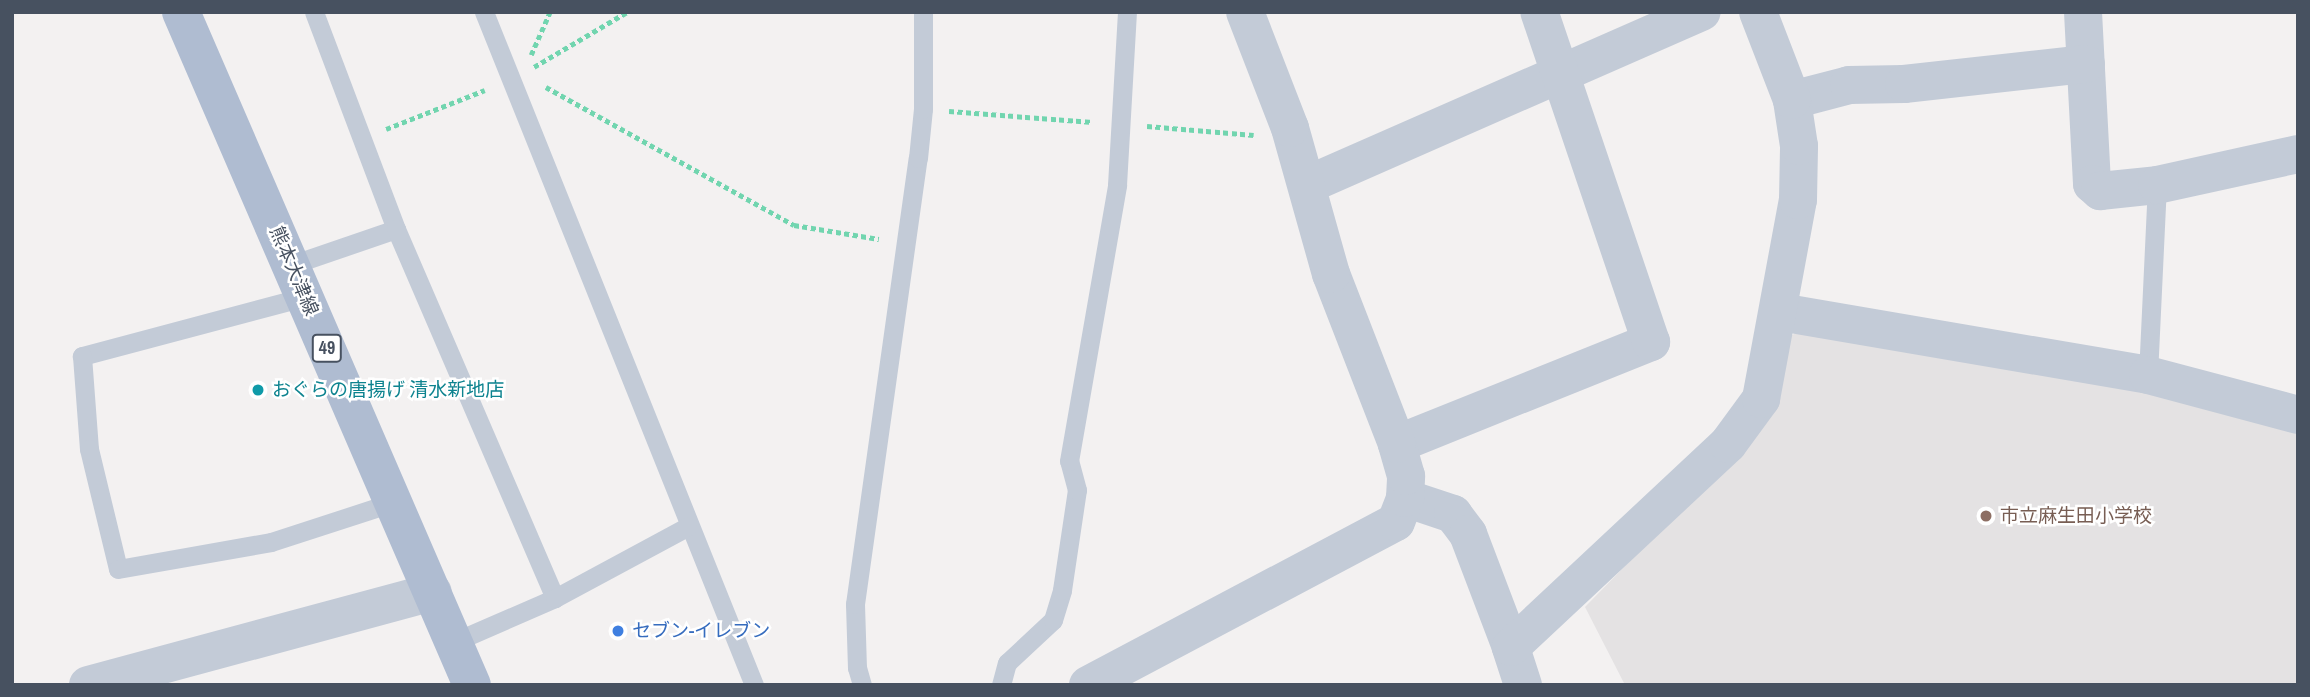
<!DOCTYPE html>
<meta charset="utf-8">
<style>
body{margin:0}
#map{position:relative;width:2310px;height:697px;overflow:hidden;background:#f3f1f1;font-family:"Archivo Narrow","Noto Sans JP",sans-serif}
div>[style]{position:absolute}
.education>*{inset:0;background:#e4e2e3}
.path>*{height:4.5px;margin-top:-2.25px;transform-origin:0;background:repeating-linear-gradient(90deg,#71d5af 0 5px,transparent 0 8.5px)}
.service>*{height:19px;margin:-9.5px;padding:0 9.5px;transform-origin:9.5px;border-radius:9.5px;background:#c3cbd7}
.minor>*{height:38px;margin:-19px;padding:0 19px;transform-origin:19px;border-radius:19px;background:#c3cbd7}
.primary>*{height:38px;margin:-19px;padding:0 19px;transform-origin:19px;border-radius:19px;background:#afbcd1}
.dots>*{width:19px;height:19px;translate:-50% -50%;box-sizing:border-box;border:4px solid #fff;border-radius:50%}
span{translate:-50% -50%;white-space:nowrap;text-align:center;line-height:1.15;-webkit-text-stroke:5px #fff;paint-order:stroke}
.shield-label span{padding:2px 5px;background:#fff;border:2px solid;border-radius:5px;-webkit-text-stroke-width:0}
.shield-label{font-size:18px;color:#475160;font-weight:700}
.street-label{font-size:19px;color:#475160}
.culture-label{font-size:19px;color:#0d838f}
.left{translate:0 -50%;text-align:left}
.education-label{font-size:19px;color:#785e54}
.shop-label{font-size:19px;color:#366cbe}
.frame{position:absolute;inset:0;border:14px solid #475160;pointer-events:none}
</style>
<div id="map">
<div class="education">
<div style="clip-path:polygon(1804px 329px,2120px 381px,2298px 429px,2298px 685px,1625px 685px,1585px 607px,1629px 562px,1790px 336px)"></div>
</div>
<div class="path">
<div style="left:531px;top:55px;width:47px;rotate:-66.2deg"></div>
<div style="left:534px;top:67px;width:108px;rotate:-30.6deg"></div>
<div style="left:546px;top:87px;width:284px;rotate:29.1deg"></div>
<div style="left:794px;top:225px;width:86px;rotate:9.4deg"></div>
<div style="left:949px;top:111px;width:144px;rotate:4.4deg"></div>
<div style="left:1147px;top:126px;width:107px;rotate:4.8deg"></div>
<div style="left:386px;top:129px;width:106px;rotate:-21.5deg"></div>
</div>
<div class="service">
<div style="left:314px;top:12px;width:232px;rotate:69.3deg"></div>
<div style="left:484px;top:12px;width:725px;rotate:68.14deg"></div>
<div style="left:291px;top:265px;width:111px;rotate:-18.9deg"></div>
<div style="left:396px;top:229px;width:402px;rotate:66.7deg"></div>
<div style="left:304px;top:297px;width:230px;rotate:165.1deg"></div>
<div style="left:82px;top:356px;width:93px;rotate:85.7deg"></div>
<div style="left:89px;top:449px;width:123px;rotate:76.4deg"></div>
<div style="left:118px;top:569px;width:155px;rotate:-10deg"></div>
<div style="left:271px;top:542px;width:129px;rotate:-18deg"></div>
<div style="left:2148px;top:375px;width:190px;rotate:-87.3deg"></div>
<div style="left:454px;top:642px;width:110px;rotate:-23.5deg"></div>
<div style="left:555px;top:598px;width:150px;rotate:-28.3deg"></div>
<div style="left:862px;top:685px;width:18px;rotate:-106deg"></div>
<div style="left:857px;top:668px;width:64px;rotate:-91.8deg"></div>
<div style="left:855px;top:604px;width:450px;rotate:-82deg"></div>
<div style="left:918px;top:158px;width:49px;rotate:-84.2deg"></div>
<div style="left:923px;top:109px;width:97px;rotate:-90deg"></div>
<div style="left:1001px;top:685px;width:23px;rotate:-75deg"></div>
<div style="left:1007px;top:663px;width:63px;rotate:-43.1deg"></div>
<div style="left:1053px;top:620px;width:31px;rotate:-73deg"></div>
<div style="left:1062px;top:590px;width:101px;rotate:-81.5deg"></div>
<div style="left:1077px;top:490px;width:30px;rotate:-105deg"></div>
<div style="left:1069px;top:461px;width:280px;rotate:-80.1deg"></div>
<div style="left:1117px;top:185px;width:173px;rotate:-86.7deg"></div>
</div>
<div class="minor">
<div style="left:2083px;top:12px;width:172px;rotate:87deg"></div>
<div style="left:2092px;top:184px;width:11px;rotate:41deg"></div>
<div style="left:2100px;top:191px;width:57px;rotate:-6deg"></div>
<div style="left:2157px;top:185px;width:144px;rotate:-12.4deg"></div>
<div style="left:1792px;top:100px;width:59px;rotate:-14.7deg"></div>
<div style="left:1849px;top:85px;width:55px;rotate:-1deg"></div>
<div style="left:1904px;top:84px;width:183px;rotate:-6.3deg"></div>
<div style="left:1307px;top:185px;width:431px;rotate:-23.7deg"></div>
<div style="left:1780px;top:312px;width:373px;rotate:9.7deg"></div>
<div style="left:2148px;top:375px;width:155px;rotate:14.9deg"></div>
<div style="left:1397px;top:444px;width:274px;rotate:-21.9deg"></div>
<div style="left:1651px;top:342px;width:348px;rotate:-108.7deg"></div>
<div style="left:1405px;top:498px;width:51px;rotate:18.4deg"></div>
<div style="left:1453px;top:514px;width:25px;rotate:53deg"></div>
<div style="left:1468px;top:534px;width:121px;rotate:69.2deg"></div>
<div style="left:88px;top:685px;width:357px;rotate:-15.1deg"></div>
<div style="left:1088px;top:685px;width:348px;rotate:-27.9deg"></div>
<div style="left:1396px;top:522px;width:26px;rotate:-69deg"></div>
<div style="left:1405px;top:498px;width:22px;rotate:-87deg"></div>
<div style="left:1406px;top:476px;width:33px;rotate:-106deg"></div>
<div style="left:1397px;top:444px;width:182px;rotate:-111.2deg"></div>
<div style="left:1331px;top:274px;width:152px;rotate:-105.7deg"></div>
<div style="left:1290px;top:128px;width:124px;rotate:-111.2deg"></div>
<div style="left:1523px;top:685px;width:40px;rotate:-108deg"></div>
<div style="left:1511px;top:647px;width:297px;rotate:-43.1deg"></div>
<div style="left:1728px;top:444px;width:56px;rotate:-53.7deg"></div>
<div style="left:1761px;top:399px;width:202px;rotate:-79.5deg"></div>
<div style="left:1798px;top:200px;width:54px;rotate:-88.9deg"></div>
<div style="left:1799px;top:146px;width:47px;rotate:-98.7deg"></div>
<div style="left:1792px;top:100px;width:94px;rotate:-111.1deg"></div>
</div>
<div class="primary">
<div style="left:181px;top:12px;width:733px;rotate:66.62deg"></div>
</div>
<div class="dots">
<div style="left:258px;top:390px;background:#0f9aa8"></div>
<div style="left:1986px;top:516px;background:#8d6e63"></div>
<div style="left:618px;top:631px;background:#3f7fe0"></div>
</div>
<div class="shield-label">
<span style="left:327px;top:348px">49</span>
</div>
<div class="street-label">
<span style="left:294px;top:271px;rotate:67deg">熊本大津線</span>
</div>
<div class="culture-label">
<span class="left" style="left:272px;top:390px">おぐらの唐揚げ 清水新地店</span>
</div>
<div class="education-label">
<span class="left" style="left:2000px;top:516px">市立麻生田小学校</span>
</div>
<div class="shop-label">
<span class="left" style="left:632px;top:631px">セブン-イレブン</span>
</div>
<div class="frame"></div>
</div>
